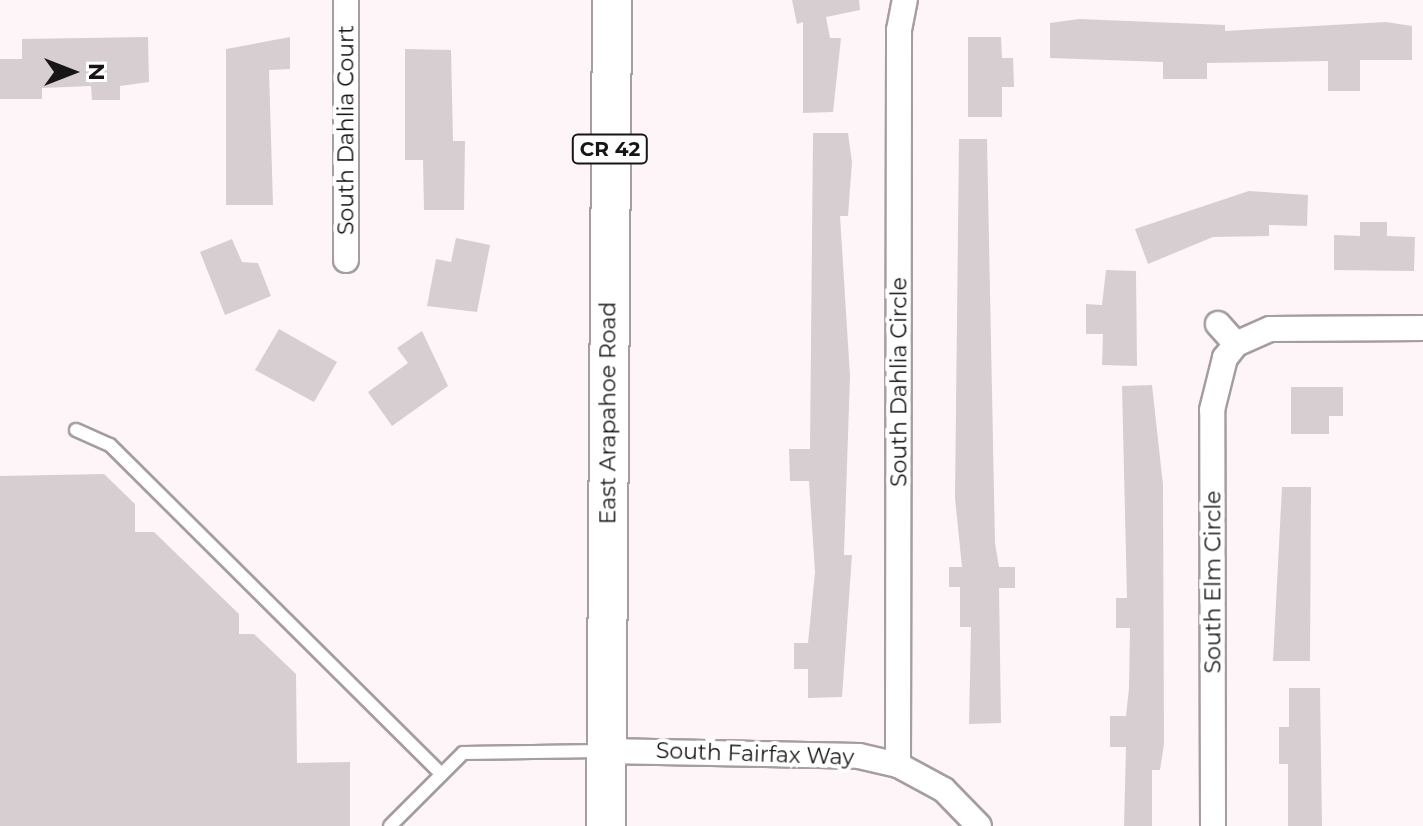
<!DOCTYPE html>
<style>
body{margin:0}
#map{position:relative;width:1423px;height:826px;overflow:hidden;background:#fef5f8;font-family:Montserrat,sans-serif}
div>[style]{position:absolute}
.building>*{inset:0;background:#d6ced0}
.roads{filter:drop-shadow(2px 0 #a59da0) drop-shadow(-2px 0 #a59da0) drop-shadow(0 2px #a59da0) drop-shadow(0 -2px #a59da0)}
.service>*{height:12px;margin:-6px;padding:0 6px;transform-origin:6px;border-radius:6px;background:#fff}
.minor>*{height:24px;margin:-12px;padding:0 12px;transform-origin:12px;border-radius:12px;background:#fff}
.primary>*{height:38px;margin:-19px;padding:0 19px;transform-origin:19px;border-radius:19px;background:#fff}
span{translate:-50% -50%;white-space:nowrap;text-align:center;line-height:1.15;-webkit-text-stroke:8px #fff;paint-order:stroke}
.shield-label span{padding:2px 6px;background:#fff;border:2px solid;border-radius:6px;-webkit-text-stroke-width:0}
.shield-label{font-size:20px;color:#181516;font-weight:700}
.street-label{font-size:22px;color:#181516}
.north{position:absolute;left:32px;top:32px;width:80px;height:80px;-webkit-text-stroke:6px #fff;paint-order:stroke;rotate:90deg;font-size:22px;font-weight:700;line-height:32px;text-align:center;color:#181516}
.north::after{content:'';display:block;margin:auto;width:28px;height:36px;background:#181516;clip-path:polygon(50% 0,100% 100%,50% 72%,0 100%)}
</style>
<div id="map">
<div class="building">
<div style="clip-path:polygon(792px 0,859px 0,860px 10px,826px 17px,830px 38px,841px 38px,833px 112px,803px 113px,803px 22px,797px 24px)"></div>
<div style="clip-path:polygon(1079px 19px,1225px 25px,1225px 31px,1386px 22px,1412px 26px,1412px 60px,1360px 60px,1360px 91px,1328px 91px,1328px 61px,1207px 63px,1207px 79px,1163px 79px,1163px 62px,1050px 58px,1050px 23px)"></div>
<div style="clip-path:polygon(148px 37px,149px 82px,120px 86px,120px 100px,92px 100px,91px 86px,42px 88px,42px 99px,0 99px,0 59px,22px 59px,22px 39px)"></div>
<div style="clip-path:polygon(290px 37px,290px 69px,269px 70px,273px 205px,226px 205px,226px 49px)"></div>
<div style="clip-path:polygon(968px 37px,1001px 37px,1002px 58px,1013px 58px,1014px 87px,1002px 87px,1002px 117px,968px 117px)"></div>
<div style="clip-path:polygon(405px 49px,451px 50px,453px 141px,465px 141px,464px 210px,424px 210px,423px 160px,405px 160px)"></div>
<div style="clip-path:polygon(813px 133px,848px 133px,852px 162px,848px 216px,840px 216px,850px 376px,844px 555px,852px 555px,842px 697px,808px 698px,808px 669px,794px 669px,794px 643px,808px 643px,815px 572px,809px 481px,790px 481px,789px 449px,810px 449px)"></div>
<div style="clip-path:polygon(959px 139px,987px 139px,995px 543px,999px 567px,1015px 567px,1015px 588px,999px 588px,1001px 723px,969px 724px,971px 627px,960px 627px,960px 587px,949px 587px,949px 567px,962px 567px,955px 498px)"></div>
<div style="clip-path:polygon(1249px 191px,1308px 195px,1307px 226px,1269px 225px,1269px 236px,1213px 237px,1148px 264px,1135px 229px)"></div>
<div style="clip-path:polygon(1360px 222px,1387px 222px,1387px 236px,1415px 237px,1414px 271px,1334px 270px,1334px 235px,1360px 236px)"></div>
<div style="clip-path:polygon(456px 238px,490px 245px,477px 312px,427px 306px,436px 259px,451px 262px)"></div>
<div style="clip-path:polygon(232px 239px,242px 262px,258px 263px,271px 296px,225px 315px,200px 252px)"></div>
<div style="clip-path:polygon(1106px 270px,1136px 271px,1137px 366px,1102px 365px,1103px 334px,1086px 334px,1086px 304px,1102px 305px)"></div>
<div style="clip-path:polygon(279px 329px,337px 362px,314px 402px,255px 370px)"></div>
<div style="clip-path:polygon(422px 331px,448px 386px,392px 426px,368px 392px,408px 363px,397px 348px)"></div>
<div style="clip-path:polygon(1152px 385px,1163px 485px,1164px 744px,1160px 770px,1152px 770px,1152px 826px,1124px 826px,1126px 747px,1110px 747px,1110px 716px,1126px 716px,1129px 688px,1130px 628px,1116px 628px,1116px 598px,1127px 598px,1122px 386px)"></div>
<div style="clip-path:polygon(1291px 387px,1343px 387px,1343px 416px,1329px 416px,1329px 434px,1291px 434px)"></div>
<div style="clip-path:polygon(104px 474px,135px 504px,135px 532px,154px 532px,239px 614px,239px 634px,254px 634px,296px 674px,297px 763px,350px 762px,350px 826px,0 826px,0 476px)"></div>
<div style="clip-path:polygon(1282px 487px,1311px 487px,1310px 661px,1273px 661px)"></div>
<div style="clip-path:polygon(1289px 688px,1320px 688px,1322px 826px,1288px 826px,1288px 764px,1279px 764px,1279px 727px,1289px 727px)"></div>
</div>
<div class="roads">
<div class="service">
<div style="left:76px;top:430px;width:37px;rotate:24deg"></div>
<div style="left:110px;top:445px;width:467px;rotate:44.8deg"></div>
<div style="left:390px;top:826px;width:103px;rotate:-45deg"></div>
<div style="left:463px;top:753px;width:139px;rotate:-0.8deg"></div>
</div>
<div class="minor">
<div style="left:346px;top:0;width:260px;rotate:90deg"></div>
<div style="left:1218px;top:324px;width:27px;rotate:48deg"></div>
<div style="left:605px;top:751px;width:254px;rotate:1.1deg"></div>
<div style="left:859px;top:756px;width:40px;rotate:13deg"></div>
<div style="left:898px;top:765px;width:52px;rotate:28.5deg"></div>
<div style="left:944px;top:790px;width:50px;rotate:45.8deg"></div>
<div style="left:898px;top:765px;width:735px;rotate:-89.92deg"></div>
<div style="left:899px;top:30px;width:31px;rotate:-79deg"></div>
<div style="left:1213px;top:826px;width:416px;rotate:-90.1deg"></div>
<div style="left:1212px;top:410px;width:54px;rotate:-76deg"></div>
<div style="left:1225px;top:358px;width:18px;rotate:-52deg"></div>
<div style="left:1236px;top:344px;width:37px;rotate:-24deg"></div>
<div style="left:1270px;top:329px;width:153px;rotate:-0.4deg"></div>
</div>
<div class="primary">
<div style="left:606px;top:826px;width:826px;rotate:-89.58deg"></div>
</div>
</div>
<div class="shield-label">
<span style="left:610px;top:149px">CR 42</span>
</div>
<div class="street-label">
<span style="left:346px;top:130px;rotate:-90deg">South Dahlia Court</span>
<span style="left:899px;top:382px;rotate:-90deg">South Dahlia Circle</span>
<span style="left:608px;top:413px;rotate:-90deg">East Arapahoe Road</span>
<span style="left:1213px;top:582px;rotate:-90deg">South Elm Circle</span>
<span style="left:755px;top:754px;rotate:2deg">South Fairfax Way</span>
</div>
<div class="north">N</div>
</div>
